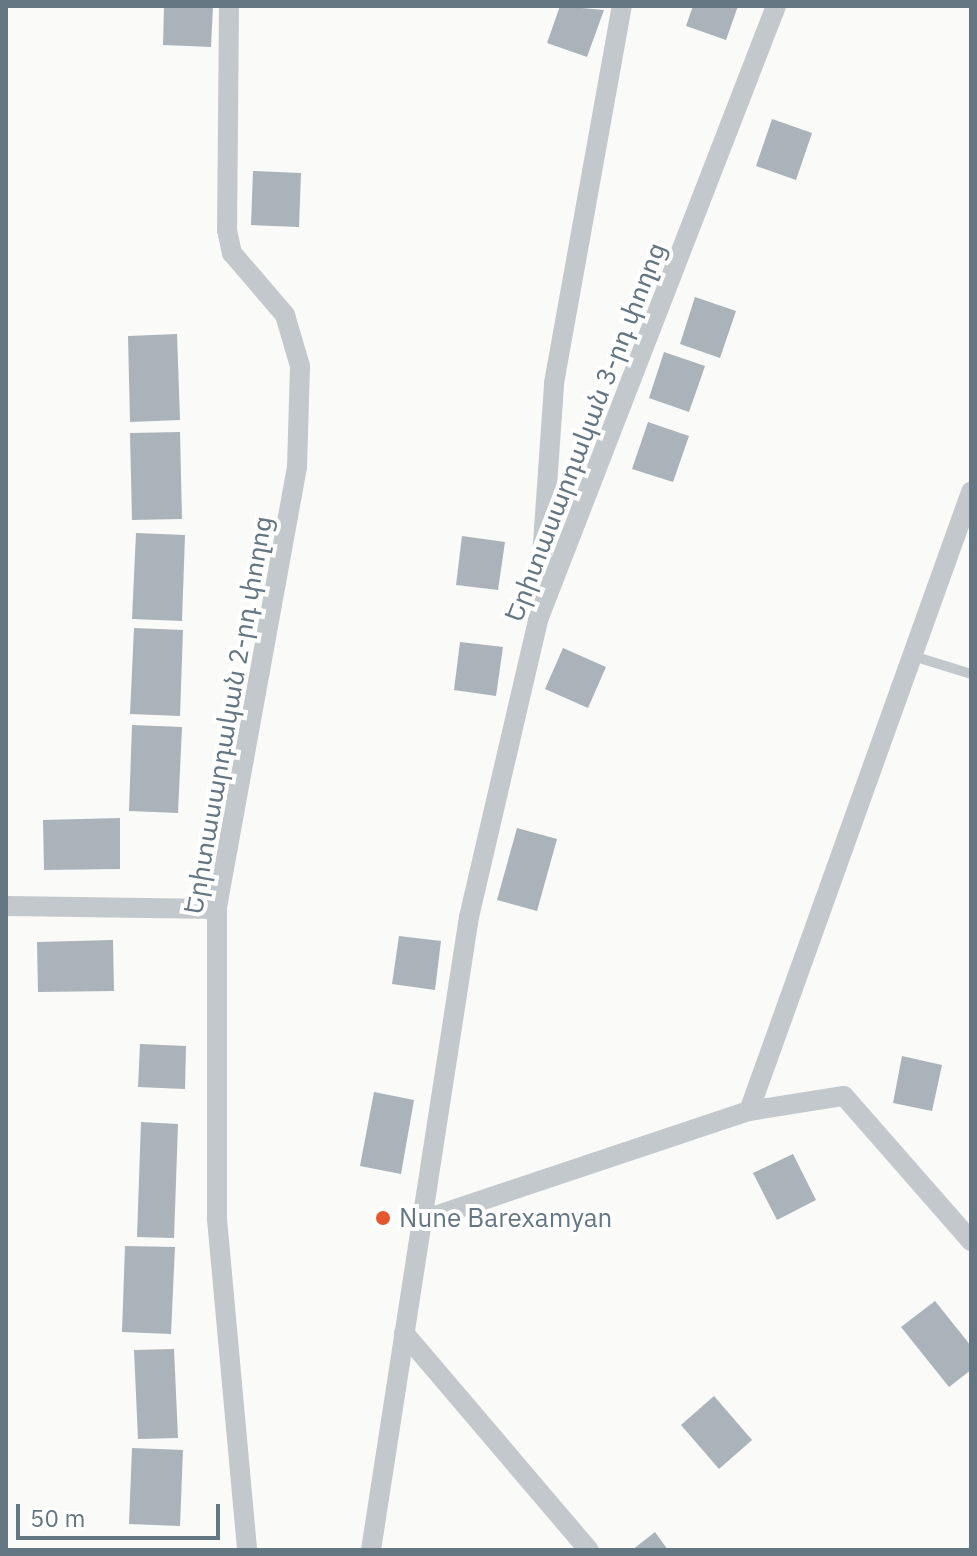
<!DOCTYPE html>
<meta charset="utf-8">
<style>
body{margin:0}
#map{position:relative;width:977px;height:1556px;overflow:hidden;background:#fafaf8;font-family:"IBM Plex Sans","Noto Sans Armenian",sans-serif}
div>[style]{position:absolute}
.building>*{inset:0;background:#aab3b9}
.service>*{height:10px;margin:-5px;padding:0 5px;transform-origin:5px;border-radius:5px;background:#c3c8cc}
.minor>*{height:20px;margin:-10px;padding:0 10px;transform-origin:10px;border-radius:10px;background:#c3c8cc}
.dots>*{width:22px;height:22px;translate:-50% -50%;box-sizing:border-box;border:4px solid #fff;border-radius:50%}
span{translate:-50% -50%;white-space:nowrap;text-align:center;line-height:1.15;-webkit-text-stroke:8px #fff;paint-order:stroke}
.street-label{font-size:26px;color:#657683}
.poi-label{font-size:26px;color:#657683}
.left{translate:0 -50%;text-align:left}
.frame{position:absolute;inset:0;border:8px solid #657683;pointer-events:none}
.scale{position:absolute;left:16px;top:1504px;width:204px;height:36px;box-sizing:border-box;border:4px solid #657683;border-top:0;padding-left:10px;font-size:24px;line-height:28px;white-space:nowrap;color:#657683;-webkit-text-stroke:6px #fff;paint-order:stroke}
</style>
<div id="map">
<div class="building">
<div style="clip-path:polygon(164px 6px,213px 6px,211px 47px,163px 45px)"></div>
<div style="clip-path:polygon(560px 6px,604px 10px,587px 57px,547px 43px)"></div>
<div style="clip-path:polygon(693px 6px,738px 6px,726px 40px,686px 26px)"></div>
<div style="clip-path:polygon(772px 119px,812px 133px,796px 180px,756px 166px)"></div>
<div style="clip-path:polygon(253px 171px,301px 173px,299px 227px,251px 225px)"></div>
<div style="clip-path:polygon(695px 297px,736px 311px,720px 358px,680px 344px)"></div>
<div style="clip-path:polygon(177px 334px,180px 420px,130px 422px,128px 336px)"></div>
<div style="clip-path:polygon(664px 352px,705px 366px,689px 412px,649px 398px)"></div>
<div style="clip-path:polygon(648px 422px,689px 436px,673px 482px,632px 469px)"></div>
<div style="clip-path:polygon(180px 432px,182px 519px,132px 520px,130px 433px)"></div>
<div style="clip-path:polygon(136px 533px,185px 535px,182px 621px,132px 619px)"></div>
<div style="clip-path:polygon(462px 536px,505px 542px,498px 590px,456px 585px)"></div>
<div style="clip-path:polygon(134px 628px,183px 630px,180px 716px,130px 714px)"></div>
<div style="clip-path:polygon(460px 642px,503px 647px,496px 696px,454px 690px)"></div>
<div style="clip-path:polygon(563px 648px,606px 667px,588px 708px,545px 689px)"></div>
<div style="clip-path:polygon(132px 725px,182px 727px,178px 813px,129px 811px)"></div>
<div style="clip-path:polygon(120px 818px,120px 869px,44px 870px,43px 820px)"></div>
<div style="clip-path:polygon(517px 828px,557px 839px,537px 911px,497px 900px)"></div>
<div style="clip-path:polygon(399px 936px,441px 941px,435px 990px,392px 984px)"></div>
<div style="clip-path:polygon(113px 940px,114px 991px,38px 992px,37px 942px)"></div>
<div style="clip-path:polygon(140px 1044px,186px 1046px,185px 1089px,138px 1087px)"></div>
<div style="clip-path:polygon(902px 1056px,942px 1065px,932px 1111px,893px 1103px)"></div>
<div style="clip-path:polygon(374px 1092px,414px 1100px,401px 1174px,360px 1166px)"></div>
<div style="clip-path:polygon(141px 1122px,178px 1124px,174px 1238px,137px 1237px)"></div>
<div style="clip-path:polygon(793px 1154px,816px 1200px,777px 1220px,753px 1173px)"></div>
<div style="clip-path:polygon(125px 1246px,175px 1247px,171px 1334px,122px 1332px)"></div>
<div style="clip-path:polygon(935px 1301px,971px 1346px,971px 1370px,949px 1387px,901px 1327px)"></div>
<div style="clip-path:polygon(174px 1349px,178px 1438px,138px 1439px,134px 1350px)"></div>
<div style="clip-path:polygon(714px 1396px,752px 1440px,719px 1469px,681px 1425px)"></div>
<div style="clip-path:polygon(132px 1448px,183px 1450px,180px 1526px,129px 1524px)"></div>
<div style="clip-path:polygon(655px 1532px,668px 1550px,632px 1550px)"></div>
</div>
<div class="service">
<div style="left:913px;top:656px;width:61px;rotate:17.2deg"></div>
</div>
<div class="minor">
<div style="left:229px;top:6px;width:224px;rotate:90.5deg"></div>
<div style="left:227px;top:230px;width:24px;rotate:78deg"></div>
<div style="left:232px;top:253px;width:82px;rotate:49.5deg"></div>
<div style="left:285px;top:315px;width:53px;rotate:73.6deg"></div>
<div style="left:300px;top:366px;width:101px;rotate:91.7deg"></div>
<div style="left:297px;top:467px;width:449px;rotate:100.3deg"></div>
<div style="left:217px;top:909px;width:310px;rotate:90deg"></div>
<div style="left:217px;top:1219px;width:332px;rotate:84.8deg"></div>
<div style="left:539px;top:600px;width:218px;rotate:-86deg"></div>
<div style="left:554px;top:383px;width:383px;rotate:-79.8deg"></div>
<div style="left:6px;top:906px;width:211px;rotate:0.8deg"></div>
<div style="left:749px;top:1111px;width:658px;rotate:-70.27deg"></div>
<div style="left:423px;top:1220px;width:344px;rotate:-18.5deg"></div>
<div style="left:749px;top:1111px;width:96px;rotate:-9deg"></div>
<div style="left:844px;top:1096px;width:193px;rotate:48.8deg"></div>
<div style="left:404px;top:1333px;width:285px;rotate:49.6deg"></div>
<div style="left:371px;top:1550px;width:641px;rotate:-81.2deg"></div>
<div style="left:469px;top:917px;width:305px;rotate:-76.9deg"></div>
<div style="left:538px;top:620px;width:659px;rotate:-68.81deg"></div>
</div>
<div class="dots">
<div style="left:383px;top:1218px;background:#e4572e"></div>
</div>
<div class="street-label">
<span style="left:585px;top:432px;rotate:-69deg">Երիտասարդական 3-րդ փողոց</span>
<span style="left:228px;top:715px;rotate:-80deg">Երիտասարդական 2-րդ փողոց</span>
</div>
<div class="poi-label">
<span class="left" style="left:399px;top:1218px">Nune Barexamyan</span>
</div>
<div class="frame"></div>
<div class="scale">50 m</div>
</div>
